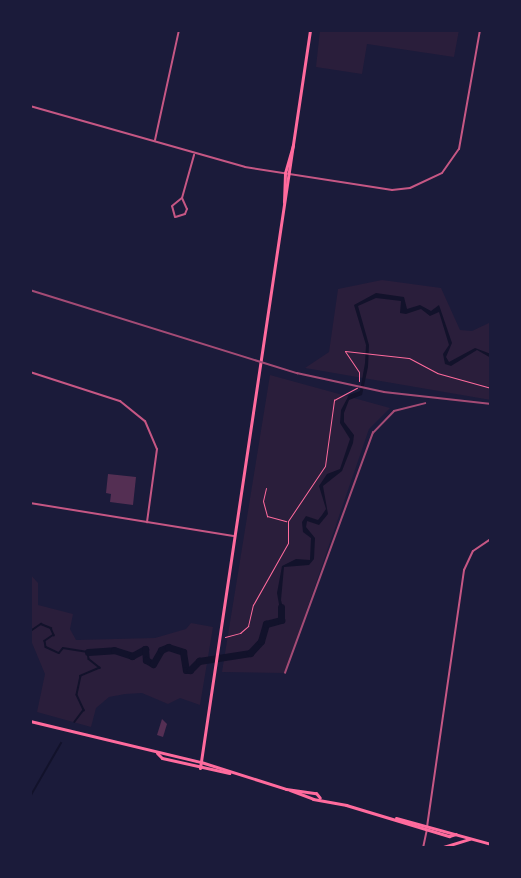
<!DOCTYPE html>
<style>
body{margin:0}
#map{position:relative;width:521px;height:878px;overflow:hidden;background:#1b1b3a;font-family:"PT Sans Narrow",sans-serif}
div>[style]{position:absolute}
.green>*{inset:0;background:#2a1e3b}
.water>*{inset:0;background:#12122b}
.stream>*{height:1.5px;margin:-0.75px;padding:0 0.75px;transform-origin:0.75px;border-radius:0.75px;background:#12122b}
.river>*{height:7px;margin:-3.5px;padding:0 3.5px;transform-origin:3.5px;border-radius:3.5px;background:#12122b}
.building>*{inset:0;background:#542f53}
.path>*{height:1px;margin:-0.5px;padding:0 0.5px;transform-origin:0.5px;border-radius:0.5px;background:#ff6b9d}
.minor>*{height:2px;margin:-1px;padding:0 1px;transform-origin:1px;border-radius:1px;background:#c65784}
.tertiary>*{height:2px;margin:-1px;padding:0 1px;transform-origin:1px;border-radius:1px;background:#c65784}
.secondary>*{height:3px;margin:-1.5px;padding:0 1.5px;transform-origin:1.5px;border-radius:1.5px;background:#ff6b9d}
.rail>*{height:1.5px;margin:-0.75px;padding:0 0.75px;transform-origin:0.75px;border-radius:0.75px;background:#a44b75}
span{translate:-50% -50%;white-space:nowrap;text-align:center;line-height:1.15;-webkit-text-stroke:5px #1b1b3a;paint-order:stroke}
.frame{position:absolute;inset:0;border:32px solid #1b1b3a;pointer-events:none}
</style>
<div id="map">
<div class="green">
<div style="clip-path:polygon(320px 30px,459px 30px,454px 57px,367px 44px,362px 74px,316px 67px)"></div>
<div style="clip-path:polygon(382px 280px,441px 288px,460px 330px,472px 331px,491px 322px,491px 400px,305px 368px,329px 352px,338px 289px)"></div>
<div style="clip-path:polygon(270px 375px,390px 408px,369px 429px,285px 673px,222px 672px)"></div>
<div style="clip-path:polygon(30px 574px,38px 583px,38px 605px,73px 614px,70px 629px,76px 640px,155px 638px,186px 629px,191px 623px,213px 627px,200px 705px,180px 698px,168px 704px,142px 693px,125px 694px,109px 697px,96px 708px,91px 727px,37px 712px,45px 674px,30px 638px)"></div>
</div>
<div class="water">
<div style="clip-path:polygon(376px 293px,404px 297px,407px 309px,420px 305px,431px 311px,439px 305px,452px 343px,446px 357px,449px 362px,475px 348px,491px 354px,491px 358px,477px 350px,451px 366px,445px 364px,443px 354px,449px 345px,439px 312px,430px 316px,421px 309px,406px 314px,400px 313px,401px 301px,376px 298px,358px 306px,369px 345px,368px 367px,362px 395px,349px 400px,344px 413px,344px 422px,354px 435px,353px 443px,342px 471px,323px 486px,328px 514px,319px 525px,307px 521px,306px 527px,315px 538px,314px 559px,309px 565px,284px 567px,281px 600px,284px 612px,281px 616px,277px 593px,282px 566px,296px 559px,310px 560px,311px 538px,303px 532px,302px 522px,306px 516px,318px 520px,322px 515px,326px 509px,319px 486px,327px 474px,340px 469px,350px 439px,340px 423px,341px 410px,349px 395px,360px 391px,365px 363px,366px 345px,354px 305px)"></div>
</div>
<div class="stream">
<div style="left:30px;top:623px;width:7px;rotate:74deg"></div>
<div style="left:32px;top:630px;width:11px;rotate:-34deg"></div>
<div style="left:41px;top:624px;width:11px;rotate:22deg"></div>
<div style="left:51px;top:628px;width:8px;rotate:67deg"></div>
<div style="left:54px;top:635px;width:11px;rotate:146deg"></div>
<div style="left:45px;top:641px;width:6px;rotate:81deg"></div>
<div style="left:46px;top:647px;width:14px;rotate:25deg"></div>
<div style="left:59px;top:653px;width:6px;rotate:-51deg"></div>
<div style="left:63px;top:648px;width:25px;rotate:9deg"></div>
<div style="left:88px;top:652px;width:7px;rotate:82deg"></div>
<div style="left:89px;top:659px;width:14px;rotate:39deg"></div>
<div style="left:100px;top:668px;width:21px;rotate:157deg"></div>
<div style="left:81px;top:676px;width:19px;rotate:102deg"></div>
<div style="left:77px;top:695px;width:17px;rotate:65deg"></div>
<div style="left:84px;top:710px;width:15px;rotate:127deg"></div>
<div style="left:30px;top:797px;width:62px;rotate:-60.1deg"></div>
</div>
<div class="river">
<div style="left:88px;top:652px;width:26px;rotate:-4deg"></div>
<div style="left:114px;top:650px;width:19px;rotate:18deg"></div>
<div style="left:132px;top:656px;width:15px;rotate:-28deg"></div>
<div style="left:145px;top:649px;width:11px;rotate:85deg"></div>
<div style="left:146px;top:660px;width:8px;rotate:30deg"></div>
<div style="left:153px;top:664px;width:16px;rotate:-60deg"></div>
<div style="left:161px;top:650px;width:8px;rotate:-23deg"></div>
<div style="left:168px;top:647px;width:16px;rotate:18deg"></div>
<div style="left:183px;top:652px;width:18px;rotate:81deg"></div>
<div style="left:186px;top:670px;width:4px"></div>
<div style="left:190px;top:670px;width:13px;rotate:-45deg"></div>
<div style="left:199px;top:661px;width:52px;rotate:-8.9deg"></div>
<div style="left:250px;top:653px;width:16px;rotate:-47deg"></div>
<div style="left:261px;top:641px;width:18px;rotate:-74deg"></div>
<div style="left:266px;top:624px;width:16px;rotate:-15deg"></div>
<div style="left:281px;top:620px;width:13px;rotate:-90deg"></div>
</div>
<div class="building">
<div style="clip-path:polygon(108px 474px,136px 477px,133px 505px,110px 502px,111px 494px,106px 493px)"></div>
<div style="clip-path:polygon(162px 719px,167px 724px,163px 737px,157px 735px)"></div>
</div>
<div class="path">
<div style="left:359px;top:381px;width:9px;rotate:-90deg"></div>
<div style="left:359px;top:372px;width:25px;rotate:-124deg"></div>
<div style="left:345px;top:351px;width:64px;rotate:6.2deg"></div>
<div style="left:409px;top:358px;width:32px;rotate:28deg"></div>
<div style="left:437px;top:373px;width:56px;rotate:15.5deg"></div>
<div style="left:266px;top:488px;width:13px;rotate:103deg"></div>
<div style="left:263px;top:501px;width:16px;rotate:75deg"></div>
<div style="left:267px;top:516px;width:20px;rotate:15deg"></div>
<div style="left:225px;top:637px;width:16px;rotate:-15deg"></div>
<div style="left:240px;top:633px;width:11px;rotate:-41deg"></div>
<div style="left:248px;top:626px;width:22px;rotate:-77deg"></div>
<div style="left:253px;top:605px;width:71px;rotate:-60.6deg"></div>
<div style="left:288px;top:543px;width:22px;rotate:-90deg"></div>
<div style="left:288px;top:521px;width:66px;rotate:-56.1deg"></div>
<div style="left:325px;top:466px;width:67px;rotate:-82.2deg"></div>
<div style="left:334px;top:400px;width:26px;rotate:-28deg"></div>
</div>
<div class="minor">
<div style="left:30px;top:106px;width:223px;rotate:15.8deg"></div>
<div style="left:245px;top:167px;width:149px;rotate:8.9deg"></div>
<div style="left:392px;top:190px;width:18px;rotate:-6deg"></div>
<div style="left:410px;top:188px;width:35px;rotate:-25deg"></div>
<div style="left:442px;top:173px;width:29px;rotate:-55deg"></div>
<div style="left:459px;top:149px;width:121px;rotate:-80deg"></div>
<div style="left:155px;top:140px;width:113px;rotate:-77.7deg"></div>
<div style="left:182px;top:198px;width:12px;rotate:66deg"></div>
<div style="left:187px;top:209px;width:5px;rotate:112deg"></div>
<div style="left:185px;top:214px;width:10px;rotate:163deg"></div>
<div style="left:175px;top:217px;width:11px;rotate:-105deg"></div>
<div style="left:172px;top:206px;width:13px;rotate:-39deg"></div>
<div style="left:182px;top:198px;width:45px;rotate:-74.4deg"></div>
<div style="left:30px;top:372px;width:95px;rotate:17.9deg"></div>
<div style="left:120px;top:401px;width:32px;rotate:39deg"></div>
<div style="left:145px;top:421px;width:30px;rotate:67deg"></div>
<div style="left:157px;top:449px;width:74px;rotate:97.8deg"></div>
<div style="left:30px;top:503px;width:206px;rotate:9.2deg"></div>
<div style="left:423px;top:848px;width:19px;rotate:-78deg"></div>
</div>
<div class="tertiary">
<div style="left:427px;top:827px;width:260px;rotate:-81.8deg"></div>
<div style="left:464px;top:570px;width:21px;rotate:-65deg"></div>
<div style="left:473px;top:551px;width:22px;rotate:-34deg"></div>
</div>
<div class="secondary">
<div style="left:284px;top:202px;width:29px;rotate:-88deg"></div>
<div style="left:285px;top:173px;width:29px;rotate:-74deg"></div>
<div style="left:30px;top:721px;width:176px;rotate:13.5deg"></div>
<div style="left:201px;top:762px;width:89px;rotate:17.6deg"></div>
<div style="left:286px;top:789px;width:30px;rotate:8deg"></div>
<div style="left:316px;top:793px;width:6px;rotate:51deg"></div>
<div style="left:157px;top:753px;width:7px;rotate:45deg"></div>
<div style="left:162px;top:758px;width:69px;rotate:12.6deg"></div>
<div style="left:200px;top:768px;width:746px;rotate:-81.52deg"></div>
<div style="left:290px;top:790px;width:25px;rotate:21deg"></div>
<div style="left:313px;top:799px;width:34px;rotate:10deg"></div>
<div style="left:346px;top:805px;width:108px;rotate:16.8deg"></div>
<div style="left:449px;top:836px;width:7px;rotate:-16deg"></div>
<div style="left:396px;top:818px;width:98px;rotate:15.3deg"></div>
<div style="left:440px;top:848px;width:31px;rotate:-17deg"></div>
</div>
<div class="rail">
<div style="left:30px;top:290px;width:280px;rotate:17.3deg"></div>
<div style="left:297px;top:373px;width:89px;rotate:12.3deg"></div>
<div style="left:384px;top:392px;width:108px;rotate:6.4deg"></div>
<div style="left:285px;top:673px;width:256px;rotate:-69.9deg"></div>
<div style="left:373px;top:433px;width:30px;rotate:-46deg"></div>
<div style="left:394px;top:411px;width:32px;rotate:-14deg"></div>
</div>
<div class="frame"></div>
</div>
